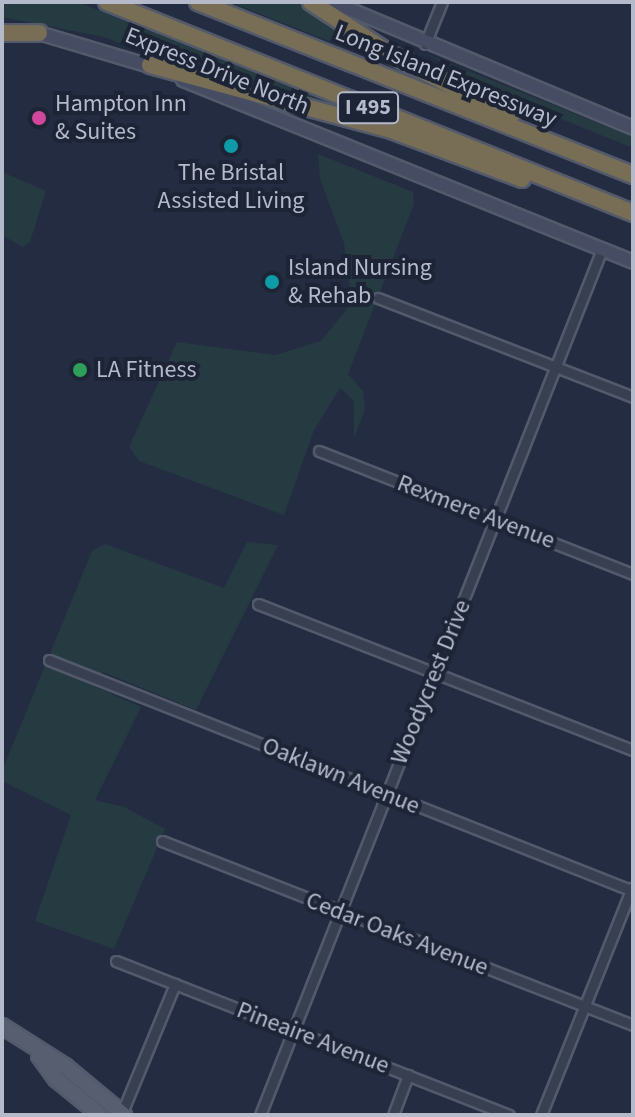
<!DOCTYPE html>
<style>
body{margin:0}
#map{position:relative;width:635px;height:1117px;overflow:hidden;background:#242c41;font-family:"Source Sans 3",sans-serif}
div>[style]{position:absolute}
.green>*{inset:0;background:#263b41}
.roads{filter:drop-shadow(2px 0 #535a6b) drop-shadow(-2px 0 #535a6b) drop-shadow(0 2px #535a6b) drop-shadow(0 -2px #535a6b)}
.street>*{height:9px;margin:-4.5px;padding:0 4.5px;transform-origin:4.5px;border-radius:4.5px;background:#383f50}
.secondary>*{height:12px;margin:-6px;padding:0 6px;transform-origin:6px;border-radius:6px;background:#464d63}
.primary>*{height:14px;margin:-7px;padding:0 7px;transform-origin:7px;border-radius:7px;background:#565e70}
.highway>*{height:16px;margin:-8px;padding:0 8px;transform-origin:8px;border-radius:8px;background:#776e55}
.dots>*{width:22px;height:22px;translate:-50% -50%;box-sizing:border-box;border:4px solid #1d2435;border-radius:50%}
span{translate:-50% -50%;white-space:nowrap;text-align:center;line-height:1.15;-webkit-text-stroke:8px #1d2435;paint-order:stroke}
.shield-label span{padding:2px 6px;background:#1d2435;border:2px solid;border-radius:6px;-webkit-text-stroke-width:0}
.shield-label{font-size:22px;color:#b5bacb;font-weight:700}
.street-label{font-size:24px;color:#b5bacb}
.poi-label{font-size:24px;color:#b5bacb}
.left{translate:0 -50%;text-align:left}
.frame{position:absolute;inset:0;border:4px solid #b5bacb;pointer-events:none}
</style>
<div id="map">
<div class="green">
<div style="clip-path:polygon(2px 2px,78px 2px,349px 111px,202px 74px,104px 37px,2px 17px)"></div>
<div style="clip-path:polygon(230px 2px,304px 2px,409px 72px,349px 49px)"></div>
<div style="clip-path:polygon(424px 53px,633px 137px,633px 148px,517px 101px)"></div>
<div style="clip-path:polygon(318px 154px,413px 192px,414px 204px,348px 374px,363px 391px,365px 409px,354px 438px,354px 401px,340px 388px,314px 430px,284px 515px,139px 461px,129px 447px,177px 342px,275px 355px,321px 341px,352px 303px,344px 243px,320px 179px)"></div>
<div style="clip-path:polygon(2px 172px,46px 191px,30px 242px,23px 247px,2px 235px)"></div>
<div style="clip-path:polygon(247px 542px,278px 545px,196px 710px,103px 672px,96px 687px,141px 707px,95px 800px,124px 807px,165px 829px,114px 949px,35px 921px,71px 815px,2px 781px,2px 771px,92px 551px,105px 544px,224px 588px)"></div>
</div>
<div class="roads">
<div class="street">
<div style="left:425px;top:44px;width:45px;rotate:-68deg"></div>
<div style="left:378px;top:298px;width:274px;rotate:21.2deg"></div>
<div style="left:319px;top:451px;width:337px;rotate:21.4deg"></div>
<div style="left:258px;top:604px;width:402px;rotate:21.3deg"></div>
<div style="left:49px;top:660px;width:628px;rotate:21.58deg"></div>
<div style="left:162px;top:841px;width:506px;rotate:21.34deg"></div>
<div style="left:116px;top:961px;width:422px;rotate:21.4deg"></div>
<div style="left:121px;top:1115px;width:142px;rotate:-67.6deg"></div>
<div style="left:260px;top:1115px;width:931px;rotate:-68.45deg"></div>
<div style="left:393px;top:1115px;width:43px;rotate:-69.4deg"></div>
<div style="left:541px;top:1115px;width:245px;rotate:-68.2deg"></div>
</div>
<div class="secondary">
<div style="left:332px;top:2px;width:326px;rotate:22.7deg"></div>
<div style="left:32px;top:31px;width:129px;rotate:16.6deg"></div>
<div style="left:183px;top:80px;width:485px;rotate:22deg"></div>
</div>
<div class="primary">
<div style="left:2px;top:1026px;width:75px;rotate:32.4deg"></div>
<div style="left:65px;top:1066px;width:77px;rotate:39.7deg"></div>
<div style="left:39px;top:1056px;width:29px;rotate:54deg"></div>
<div style="left:56px;top:1079px;width:57px;rotate:39.3deg"></div>
</div>
<div class="highway">
<div style="left:107px;top:2px;width:567px;rotate:21.86deg"></div>
<div style="left:198px;top:2px;width:468px;rotate:21.7deg"></div>
<div style="left:311px;top:2px;width:97px;rotate:33.2deg"></div>
<div style="left:392px;top:55px;width:134px;rotate:27.5deg"></div>
<div style="left:2px;top:33px;width:37px"></div>
<div style="left:150px;top:65px;width:250px;rotate:15.1deg"></div>
<div style="left:391px;top:130px;width:140px;rotate:20.5deg"></div>
</div>
</div>
<div class="dots">
<div style="left:39px;top:118px;background:#d1479c"></div>
<div style="left:231px;top:146px;background:#0f9aa8"></div>
<div style="left:272px;top:282px;background:#0f9aa8"></div>
<div style="left:80px;top:370px;background:#2e9e5b"></div>
</div>
<div class="shield-label">
<span style="left:368px;top:108px">I 495</span>
</div>
<div class="street-label">
<span style="left:217px;top:71px;rotate:22deg">Express Drive North</span>
<span style="left:446px;top:76px;rotate:22deg">Long Island Expressway</span>
<span style="left:476px;top:512px;rotate:21deg">Rexmere Avenue</span>
<span style="left:431px;top:682px;rotate:-68deg">Woodycrest Drive</span>
<span style="left:341px;top:776px;rotate:22deg">Oaklawn Avenue</span>
<span style="left:397px;top:934px;rotate:21deg">Cedar Oaks Avenue</span>
<span style="left:313px;top:1038px;rotate:21deg">Pineaire Avenue</span>
</div>
<div class="poi-label">
<span class="left" style="left:55px;top:118px">Hampton Inn<br>&amp; Suites</span>
<span style="left:231px;top:187px">The Bristal<br>Assisted Living</span>
<span class="left" style="left:288px;top:282px">Island Nursing<br>&amp; Rehab</span>
<span class="left" style="left:96px;top:370px">LA Fitness</span>
</div>
<div class="frame"></div>
</div>
